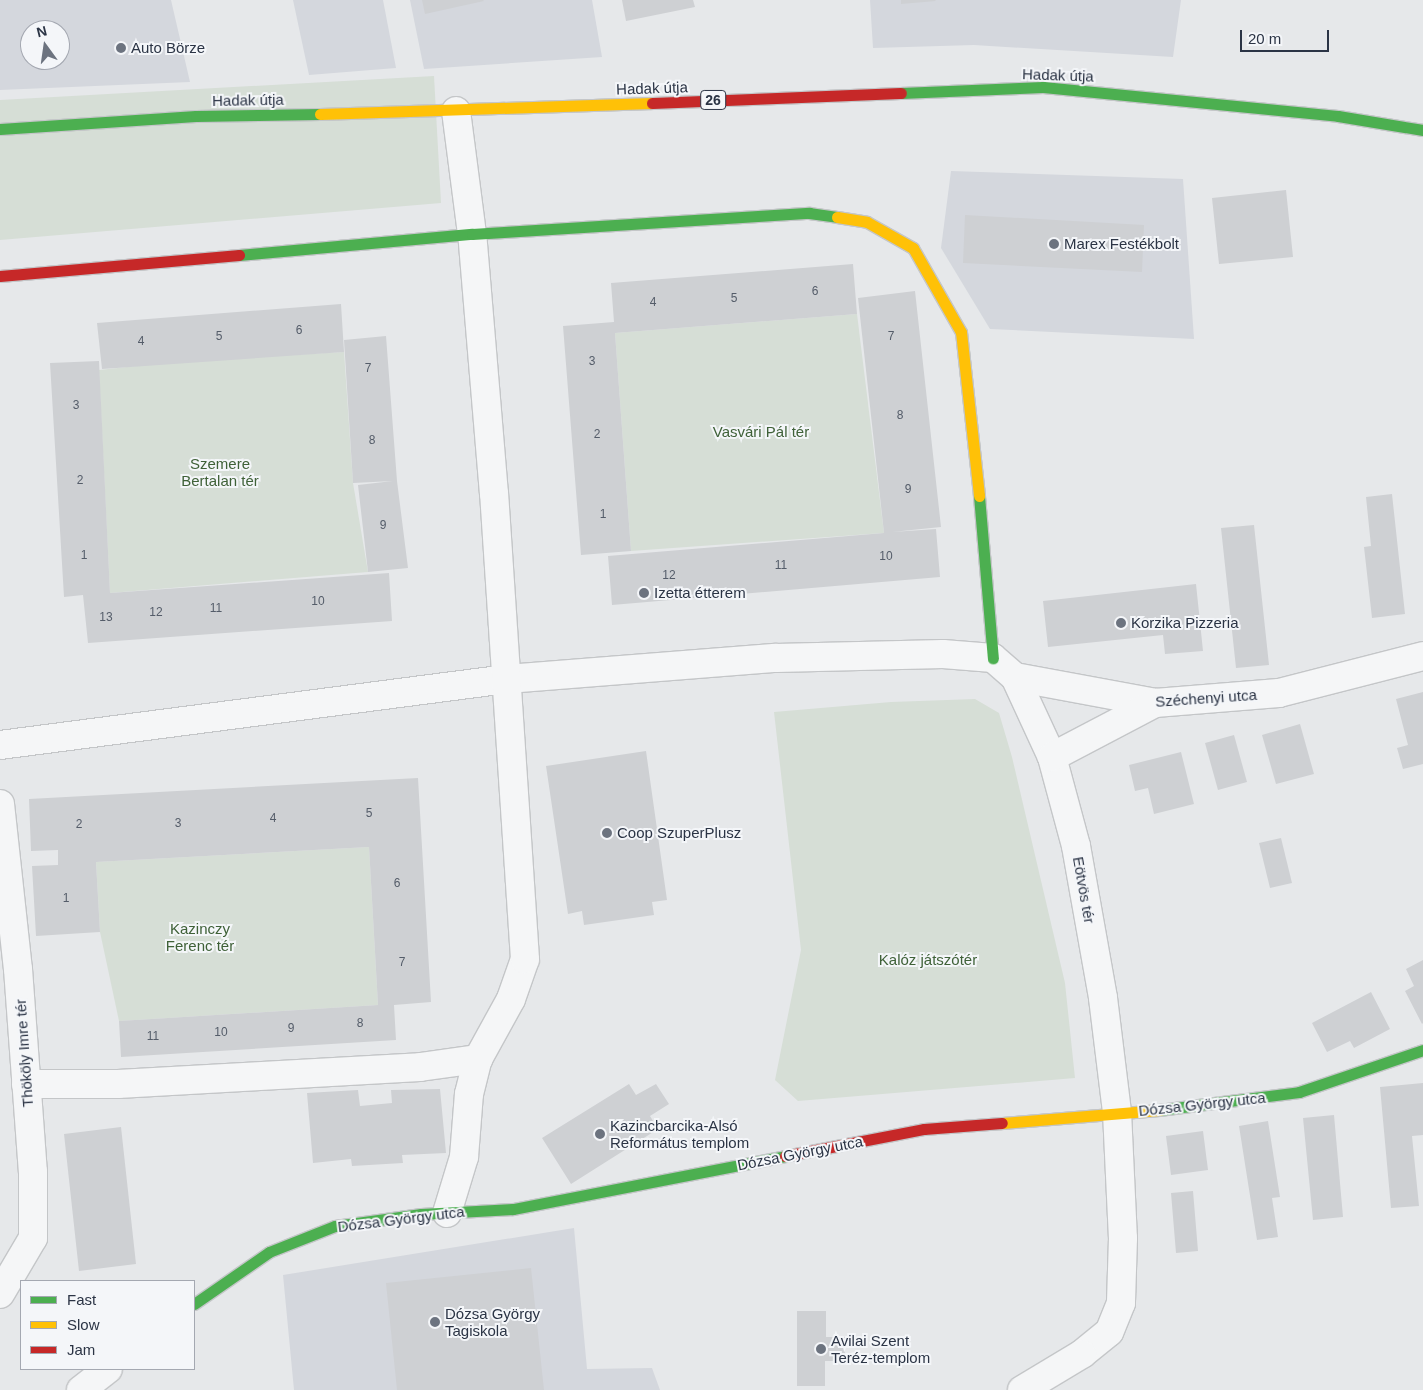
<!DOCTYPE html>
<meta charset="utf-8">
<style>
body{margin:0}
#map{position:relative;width:1423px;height:1390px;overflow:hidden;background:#e6e8ea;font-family:Helvetica,sans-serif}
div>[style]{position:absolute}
.built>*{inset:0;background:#d4d7dd}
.green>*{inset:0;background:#d6ded6}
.building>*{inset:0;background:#ced0d3}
.roads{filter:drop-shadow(1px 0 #c4c6c8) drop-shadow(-1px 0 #c4c6c8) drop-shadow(0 1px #c4c6c8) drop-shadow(0 -1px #c4c6c8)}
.street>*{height:28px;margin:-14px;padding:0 14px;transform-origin:14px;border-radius:14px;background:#f5f6f7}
.fast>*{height:11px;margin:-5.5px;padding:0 5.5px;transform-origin:5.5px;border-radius:5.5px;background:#4caf50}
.slow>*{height:11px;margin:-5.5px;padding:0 5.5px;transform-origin:5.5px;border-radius:5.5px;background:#ffc107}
.jam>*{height:11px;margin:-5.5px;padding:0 5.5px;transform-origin:5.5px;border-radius:5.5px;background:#c62828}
.dots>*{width:14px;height:14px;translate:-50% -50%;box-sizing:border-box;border:2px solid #f4f6f9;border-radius:50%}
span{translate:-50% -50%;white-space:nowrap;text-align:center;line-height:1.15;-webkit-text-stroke:4px #f4f6f9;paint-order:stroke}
.number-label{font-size:12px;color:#545c69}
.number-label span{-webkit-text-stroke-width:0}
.shield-label span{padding:1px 4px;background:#f4f6f9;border:1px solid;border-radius:4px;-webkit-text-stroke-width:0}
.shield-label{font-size:14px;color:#2b3445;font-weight:700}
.poi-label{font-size:15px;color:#2b3445}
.left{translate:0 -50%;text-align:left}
.street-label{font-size:15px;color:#2b3445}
.park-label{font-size:15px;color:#3f6138}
.legend{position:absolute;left:20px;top:1280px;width:175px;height:90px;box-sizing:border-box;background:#f4f6f9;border:1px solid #a4a8b1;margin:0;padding:6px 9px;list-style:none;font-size:15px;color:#2b3445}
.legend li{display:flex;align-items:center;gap:10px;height:25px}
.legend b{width:25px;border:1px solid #a4a8b1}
.north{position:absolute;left:20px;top:20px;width:50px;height:50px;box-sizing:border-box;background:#f4f6f9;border:1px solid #a4a8b1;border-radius:50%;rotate:346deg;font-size:14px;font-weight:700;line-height:20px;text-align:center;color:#2b3445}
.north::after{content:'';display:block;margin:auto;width:18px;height:22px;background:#6c737f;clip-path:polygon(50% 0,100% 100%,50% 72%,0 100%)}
.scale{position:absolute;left:1240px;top:30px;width:89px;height:22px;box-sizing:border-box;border:2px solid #2b3445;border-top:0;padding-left:6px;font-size:15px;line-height:18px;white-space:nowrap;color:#2b3445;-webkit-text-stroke:4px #f4f6f9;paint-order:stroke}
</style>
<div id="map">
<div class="built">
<div style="clip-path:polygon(evenodd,0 0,171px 0,190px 82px,0 90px,0 0,30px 30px,60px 30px,60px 60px,30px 60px,30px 30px)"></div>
<div style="clip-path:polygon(293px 0,383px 0,396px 68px,309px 75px)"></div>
<div style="clip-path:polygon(410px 0,592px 0,602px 57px,424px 69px)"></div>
<div style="clip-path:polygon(870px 0,1181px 0,1173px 57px,974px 45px,873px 48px)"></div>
<div style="clip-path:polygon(951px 171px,1183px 179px,1194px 339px,990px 329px,941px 248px)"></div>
<div style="clip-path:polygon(574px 1228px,587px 1369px,652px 1368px,660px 1390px,294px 1390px,283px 1275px)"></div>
</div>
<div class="green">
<div style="clip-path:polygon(434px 76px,441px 203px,0 240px,0 100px)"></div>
<div style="clip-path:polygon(857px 314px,884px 533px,631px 551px,615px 333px)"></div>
<div style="clip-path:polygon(344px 352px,353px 483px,368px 572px,110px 593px,99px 370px,183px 361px)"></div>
<div style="clip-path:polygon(975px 699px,999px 713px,1012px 757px,1065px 983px,1075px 1078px,798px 1101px,775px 1080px,801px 950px,774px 712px,891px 702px)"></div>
<div style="clip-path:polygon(369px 847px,378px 1005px,119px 1021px,100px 932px,96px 862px)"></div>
</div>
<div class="building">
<div style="clip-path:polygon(422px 0,483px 0,484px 1px,425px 14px)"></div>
<div style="clip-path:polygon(622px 0,693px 0,695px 7px,626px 21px)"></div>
<div style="clip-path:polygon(901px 0,935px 0,936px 1px,901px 4px)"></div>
<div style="clip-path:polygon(1286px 190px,1293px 257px,1219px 264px,1212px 198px)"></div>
<div style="clip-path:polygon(965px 215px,1144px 225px,1142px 272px,963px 263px)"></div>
<div style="clip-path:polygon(853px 264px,857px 314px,615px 333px,631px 551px,581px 555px,563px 326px,614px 322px,611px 283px)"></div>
<div style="clip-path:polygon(915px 291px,941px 527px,892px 532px,936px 529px,940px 577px,612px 605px,608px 556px,884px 533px,858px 298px)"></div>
<div style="clip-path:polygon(341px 304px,344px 352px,102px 369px,97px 323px)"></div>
<div style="clip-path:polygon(386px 336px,397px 481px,408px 568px,368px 572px,358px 485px,393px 481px,353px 483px,344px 340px)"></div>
<div style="clip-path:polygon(99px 361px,110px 593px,389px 573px,392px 621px,88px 643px,83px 595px,64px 597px,50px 363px)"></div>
<div style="clip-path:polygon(1392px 494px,1405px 614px,1372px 618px,1364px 547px,1371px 546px,1366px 497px)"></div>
<div style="clip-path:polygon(1254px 525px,1269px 665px,1236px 668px,1221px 528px)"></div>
<div style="clip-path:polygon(1196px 584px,1203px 651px,1165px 654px,1163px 635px,1048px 647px,1043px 601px)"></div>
<div style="clip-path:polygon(1423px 692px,1423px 764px,1403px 769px,1397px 748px,1408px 745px,1396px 699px)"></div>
<div style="clip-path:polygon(1300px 724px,1314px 774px,1276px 784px,1262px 735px)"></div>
<div style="clip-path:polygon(1234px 735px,1247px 782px,1218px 790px,1205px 743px)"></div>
<div style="clip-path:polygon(646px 751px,667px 900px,652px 902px,654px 915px,584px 925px,582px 911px,568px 914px,546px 766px)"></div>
<div style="clip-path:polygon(1181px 752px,1194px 804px,1154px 814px,1148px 788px,1135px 791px,1129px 765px)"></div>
<div style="clip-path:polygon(418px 778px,431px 1002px,394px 1005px,396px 1040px,121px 1057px,119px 1021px,378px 1005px,369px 847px,96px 862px,100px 932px,36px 936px,32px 866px,58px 865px,58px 850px,31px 851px,29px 799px)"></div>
<div style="clip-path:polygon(1281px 838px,1292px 883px,1270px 888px,1259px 843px)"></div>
<div style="clip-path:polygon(1423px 960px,1423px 1023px,1422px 1024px,1405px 991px,1414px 986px,1406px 969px)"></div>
<div style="clip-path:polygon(1371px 992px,1390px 1029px,1354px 1048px,1350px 1041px,1327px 1052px,1312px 1023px)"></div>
<div style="clip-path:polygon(1423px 1083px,1423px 1135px,1412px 1136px,1419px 1206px,1391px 1208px,1380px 1087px)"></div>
<div style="clip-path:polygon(629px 1084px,636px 1095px,656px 1084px,669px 1104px,650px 1116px,658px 1129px,571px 1184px,542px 1138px)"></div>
<div style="clip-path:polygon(440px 1089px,446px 1153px,402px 1155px,403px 1163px,352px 1166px,351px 1159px,313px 1163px,307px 1093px,358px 1090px,360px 1106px,392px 1103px,391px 1090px)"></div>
<div style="clip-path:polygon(1334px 1115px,1343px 1217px,1313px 1220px,1303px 1118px)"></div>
<div style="clip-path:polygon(1268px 1121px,1280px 1197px,1272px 1198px,1278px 1237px,1257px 1240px,1239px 1126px)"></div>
<div style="clip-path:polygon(121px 1127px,136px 1264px,79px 1271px,64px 1134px)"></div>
<div style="clip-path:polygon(1203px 1131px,1208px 1170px,1171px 1175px,1166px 1136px)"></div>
<div style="clip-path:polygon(1193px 1191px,1198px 1251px,1176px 1253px,1171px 1193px)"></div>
<div style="clip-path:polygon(531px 1268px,544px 1390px,397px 1390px,386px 1283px)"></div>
<div style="clip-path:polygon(797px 1311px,826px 1311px,826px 1337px,845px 1337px,845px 1361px,825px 1361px,825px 1386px,797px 1386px)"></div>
</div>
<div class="roads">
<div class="street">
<div style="left:1015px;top:677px;width:88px;rotate:65.2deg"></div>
<div style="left:1052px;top:757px;width:92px;rotate:74.9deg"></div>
<div style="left:1076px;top:846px;width:154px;rotate:79.9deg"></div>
<div style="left:1103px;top:998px;width:115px;rotate:83deg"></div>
<div style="left:1117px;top:1112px;width:126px;rotate:87.3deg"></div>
<div style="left:1123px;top:1238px;width:65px;rotate:91.8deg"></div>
<div style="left:1121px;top:1303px;width:31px;rotate:112deg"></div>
<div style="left:1109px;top:1332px;width:35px;rotate:141deg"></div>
<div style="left:1082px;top:1354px;width:70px;rotate:149deg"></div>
<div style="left:0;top:745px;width:511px;rotate:-7.42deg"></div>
<div style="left:507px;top:679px;width:270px;rotate:-4.5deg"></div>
<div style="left:776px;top:658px;width:167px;rotate:-1.4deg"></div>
<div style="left:943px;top:654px;width:50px;rotate:4.6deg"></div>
<div style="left:993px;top:658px;width:29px;rotate:41deg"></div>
<div style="left:1015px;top:677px;width:142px;rotate:10.5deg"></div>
<div style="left:1155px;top:703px;width:124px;rotate:-4.6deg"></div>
<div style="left:1279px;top:693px;width:149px;rotate:-14.4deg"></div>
<div style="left:1052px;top:757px;width:116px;rotate:-27.7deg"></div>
<div style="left:0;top:804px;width:166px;rotate:83.8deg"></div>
<div style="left:18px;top:969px;width:204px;rotate:85.8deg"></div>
<div style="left:33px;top:1172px;width:66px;rotate:90deg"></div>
<div style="left:33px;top:1238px;width:65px;rotate:120.5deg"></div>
<div style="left:26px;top:1084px;width:92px"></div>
<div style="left:118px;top:1084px;width:302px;rotate:-3.2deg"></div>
<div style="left:420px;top:1067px;width:59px;rotate:-7.9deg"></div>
<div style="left:447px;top:1213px;width:59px;rotate:-73.1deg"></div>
<div style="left:464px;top:1157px;width:63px;rotate:-85.5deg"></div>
<div style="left:469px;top:1094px;width:36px;rotate:-76deg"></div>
<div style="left:478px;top:1059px;width:68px;rotate:-61.2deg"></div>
<div style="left:511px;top:999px;width:42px;rotate:-70.7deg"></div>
<div style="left:525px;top:959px;width:466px;rotate:-93.8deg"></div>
<div style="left:494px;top:494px;width:261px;rotate:-94.8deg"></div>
<div style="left:472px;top:234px;width:124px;rotate:-97.4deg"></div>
<div style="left:81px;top:1390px;width:34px;rotate:-38deg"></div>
</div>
<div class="fast">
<div style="left:901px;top:93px;width:142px;rotate:-2.4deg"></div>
<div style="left:1043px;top:87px;width:296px;rotate:5.6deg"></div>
<div style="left:1338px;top:116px;width:86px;rotate:9.4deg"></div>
<div style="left:0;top:129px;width:196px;rotate:-3.8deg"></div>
<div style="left:196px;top:116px;width:124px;rotate:-0.9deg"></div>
<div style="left:239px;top:255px;width:234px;rotate:-5.2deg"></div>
<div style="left:472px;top:234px;width:338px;rotate:-3.6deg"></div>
<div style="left:809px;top:213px;width:28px;rotate:8deg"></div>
<div style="left:979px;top:496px;width:163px;rotate:85.1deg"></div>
<div style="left:1159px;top:1110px;width:141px;rotate:-7.3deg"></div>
<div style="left:1299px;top:1092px;width:131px;rotate:-18.7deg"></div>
<div style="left:194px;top:1304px;width:91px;rotate:-34.7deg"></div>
<div style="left:269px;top:1252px;width:71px;rotate:-21.5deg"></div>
<div style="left:335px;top:1226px;width:87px;rotate:-7.9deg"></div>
<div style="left:421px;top:1214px;width:92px;rotate:-3.1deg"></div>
<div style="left:513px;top:1209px;width:277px;rotate:-11deg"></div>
</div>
<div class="slow">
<div style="left:320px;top:114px;width:332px;rotate:-1.9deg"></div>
<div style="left:837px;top:217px;width:30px;rotate:9deg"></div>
<div style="left:867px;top:222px;width:53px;rotate:29.5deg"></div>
<div style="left:913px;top:248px;width:97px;rotate:60.3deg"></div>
<div style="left:961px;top:332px;width:165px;rotate:83.7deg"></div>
<div style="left:1002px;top:1123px;width:158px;rotate:-4.7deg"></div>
</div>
<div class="jam">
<div style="left:652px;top:103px;width:249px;rotate:-2.3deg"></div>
<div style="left:0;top:276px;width:240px;rotate:-5deg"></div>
<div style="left:785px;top:1156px;width:142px;rotate:-11deg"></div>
<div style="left:924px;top:1129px;width:78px;rotate:-4.4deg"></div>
</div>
</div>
<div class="dots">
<div style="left:121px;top:48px;background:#6c737f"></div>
<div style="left:1054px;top:244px;background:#6c737f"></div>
<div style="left:644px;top:593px;background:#6c737f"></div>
<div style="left:1121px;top:623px;background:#6c737f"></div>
<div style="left:607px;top:833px;background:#6c737f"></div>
<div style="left:600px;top:1134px;background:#6c737f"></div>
<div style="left:435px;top:1322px;background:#6c737f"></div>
<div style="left:821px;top:1349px;background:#6c737f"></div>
</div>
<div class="number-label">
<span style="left:815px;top:292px">6</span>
<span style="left:734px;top:299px">5</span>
<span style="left:653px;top:303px">4</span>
<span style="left:299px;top:331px">6</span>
<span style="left:219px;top:337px">5</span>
<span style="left:891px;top:337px">7</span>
<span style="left:141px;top:342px">4</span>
<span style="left:592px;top:362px">3</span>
<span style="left:368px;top:369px">7</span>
<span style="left:76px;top:406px">3</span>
<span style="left:900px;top:416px">8</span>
<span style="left:597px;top:435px">2</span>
<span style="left:372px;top:441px">8</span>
<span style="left:80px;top:481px">2</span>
<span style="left:908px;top:490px">9</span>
<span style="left:603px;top:515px">1</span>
<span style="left:383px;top:526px">9</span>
<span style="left:84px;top:556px">1</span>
<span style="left:886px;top:557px">10</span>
<span style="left:781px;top:566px">11</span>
<span style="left:669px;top:576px">12</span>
<span style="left:318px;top:602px">10</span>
<span style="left:216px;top:609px">11</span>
<span style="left:156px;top:613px">12</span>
<span style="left:106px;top:618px">13</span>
<span style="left:369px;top:814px">5</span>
<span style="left:273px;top:819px">4</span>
<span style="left:178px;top:824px">3</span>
<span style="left:79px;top:825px">2</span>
<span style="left:397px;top:884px">6</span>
<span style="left:66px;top:899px">1</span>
<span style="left:402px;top:963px">7</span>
<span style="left:360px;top:1024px">8</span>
<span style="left:291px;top:1029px">9</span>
<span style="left:221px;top:1033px">10</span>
<span style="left:153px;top:1037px">11</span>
</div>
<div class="shield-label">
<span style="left:713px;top:100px">26</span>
</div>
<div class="poi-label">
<span class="left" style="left:131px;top:48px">Auto Börze</span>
<span class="left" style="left:1064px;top:244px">Marex Festékbolt</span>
<span class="left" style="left:654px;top:593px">Izetta étterem</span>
<span class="left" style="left:1131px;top:623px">Korzika Pizzeria</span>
<span class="left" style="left:617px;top:833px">Coop SzuperPlusz</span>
<span class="left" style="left:610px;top:1134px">Kazincbarcika-Alsó<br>Református templom</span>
<span class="left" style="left:445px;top:1322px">Dózsa György<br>Tagiskola</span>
<span class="left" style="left:831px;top:1349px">Avilai Szent<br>Teréz-templom</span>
</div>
<div class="street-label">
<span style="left:1058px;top:75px;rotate:2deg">Hadak útja</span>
<span style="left:652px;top:88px;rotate:-2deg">Hadak útja</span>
<span style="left:248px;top:100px;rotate:-1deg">Hadak útja</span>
<span style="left:1206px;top:698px;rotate:-4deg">Széchenyi utca</span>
<span style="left:1084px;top:890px;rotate:80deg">Eötvös tér</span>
<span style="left:24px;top:1053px;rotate:-94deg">Thököly Imre tér</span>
<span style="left:1202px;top:1104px;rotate:-6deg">Dózsa György utca</span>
<span style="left:800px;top:1153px;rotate:-11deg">Dózsa György utca</span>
<span style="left:401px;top:1219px;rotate:-7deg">Dózsa György utca</span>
</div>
<div class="park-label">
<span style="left:761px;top:432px">Vasvári Pál tér</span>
<span style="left:220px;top:472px">Szemere<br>Bertalan tér</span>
<span style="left:200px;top:937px">Kazinczy<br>Ferenc tér</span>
<span style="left:928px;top:960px">Kalóz játszótér</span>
</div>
<ul class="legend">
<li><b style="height:6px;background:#4caf50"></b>Fast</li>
<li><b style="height:6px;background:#ffc107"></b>Slow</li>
<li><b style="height:6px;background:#c62828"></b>Jam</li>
</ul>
<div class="north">N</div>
<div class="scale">20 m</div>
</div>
